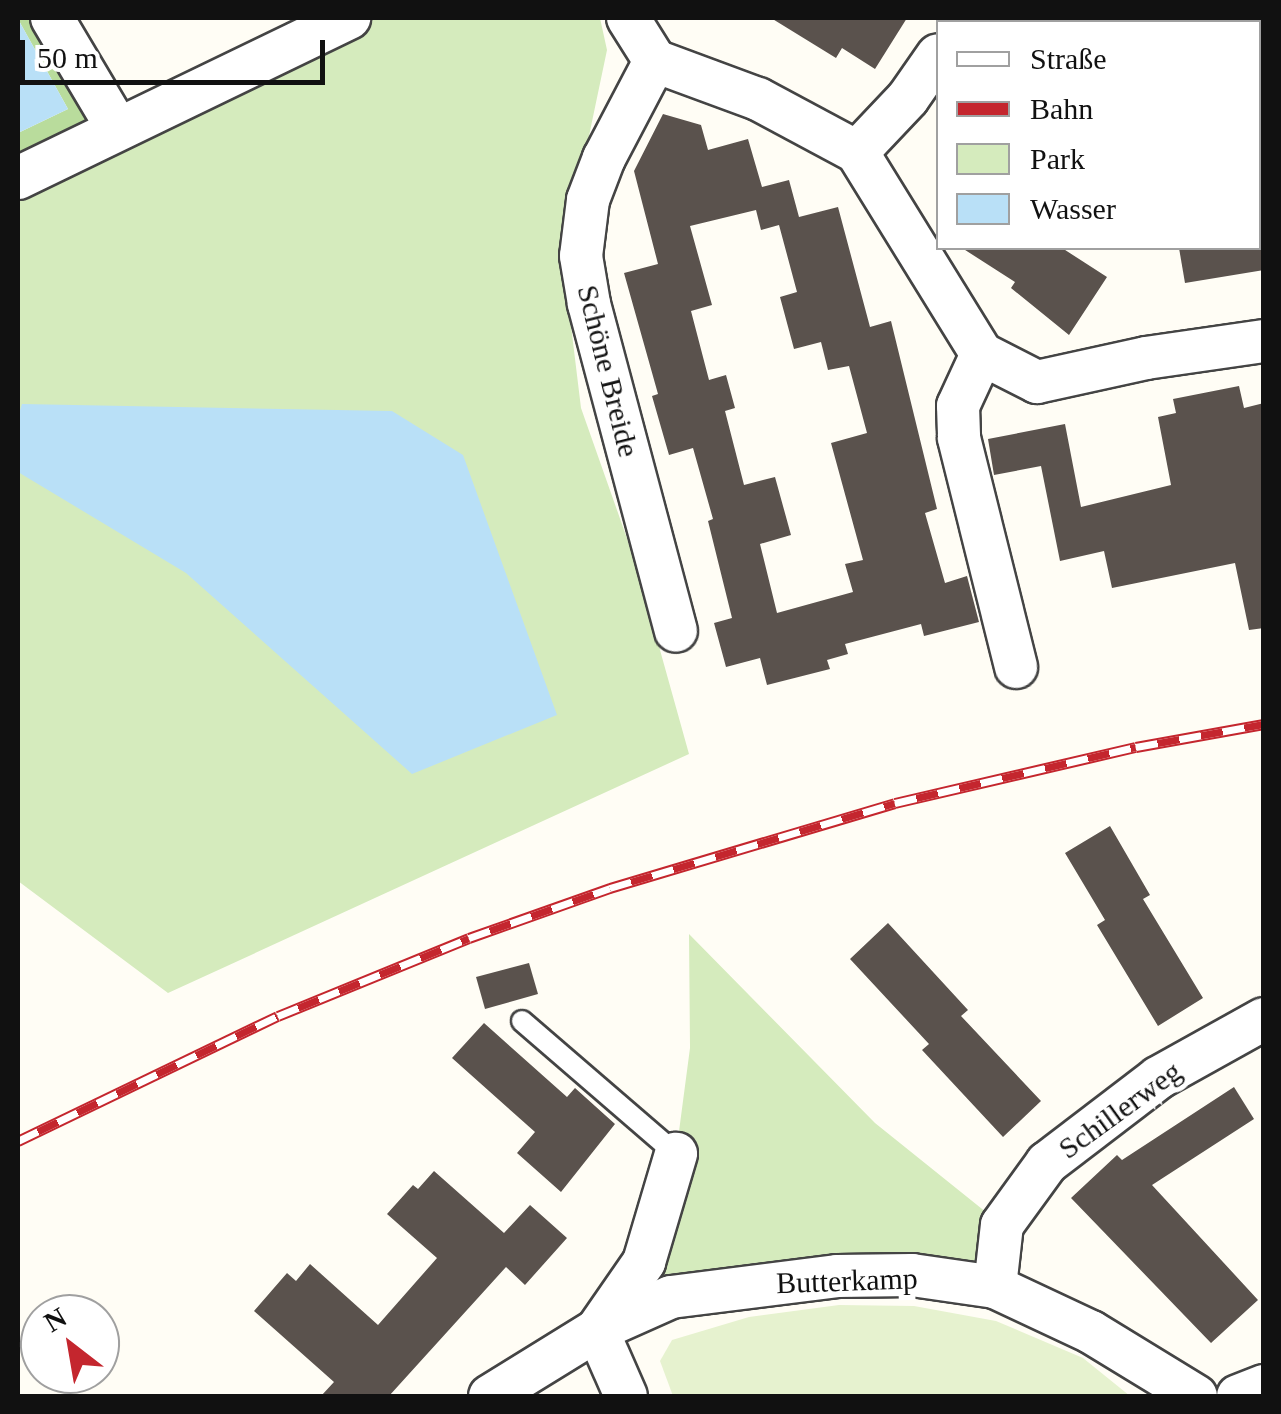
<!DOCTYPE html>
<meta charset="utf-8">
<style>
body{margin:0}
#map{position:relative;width:1281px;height:1414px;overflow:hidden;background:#fffdf5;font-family:Georgia,serif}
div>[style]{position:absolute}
.green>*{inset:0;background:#d5ebbd}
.forest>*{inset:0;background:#b9dc9c}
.pitch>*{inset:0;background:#e6f2cf}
.water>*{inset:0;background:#b9e0f7}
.building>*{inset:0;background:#5a524d}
.roads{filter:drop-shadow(2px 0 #444) drop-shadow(-2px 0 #444) drop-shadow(0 2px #444) drop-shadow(0 -2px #444)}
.lane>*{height:20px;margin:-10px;padding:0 10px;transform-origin:10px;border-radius:10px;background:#fff}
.street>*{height:42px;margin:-21px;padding:0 21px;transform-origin:21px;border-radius:21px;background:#fff}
.rail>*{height:11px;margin-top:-5.5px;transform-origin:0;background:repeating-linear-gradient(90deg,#fff 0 22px,#c4262e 0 44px);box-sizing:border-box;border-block:2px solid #c4262e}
span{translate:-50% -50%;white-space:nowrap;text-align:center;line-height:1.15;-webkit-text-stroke:10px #fff;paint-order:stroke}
.street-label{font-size:30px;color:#111}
.frame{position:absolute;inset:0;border:20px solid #111;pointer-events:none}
.legend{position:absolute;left:936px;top:20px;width:325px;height:230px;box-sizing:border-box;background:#fff;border:2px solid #a0a0a0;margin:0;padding:12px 18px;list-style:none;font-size:30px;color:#111}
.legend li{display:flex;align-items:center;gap:20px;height:50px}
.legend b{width:50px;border:2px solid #a0a0a0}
.north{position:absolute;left:20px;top:1294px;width:100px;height:100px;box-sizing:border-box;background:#fff;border:2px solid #a0a0a0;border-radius:50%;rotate:329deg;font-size:28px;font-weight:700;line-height:40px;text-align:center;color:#111}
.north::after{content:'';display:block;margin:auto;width:35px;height:45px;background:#c4262e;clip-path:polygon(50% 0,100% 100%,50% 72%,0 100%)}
.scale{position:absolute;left:20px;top:40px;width:305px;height:45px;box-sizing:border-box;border:5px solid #111;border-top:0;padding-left:12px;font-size:30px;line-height:35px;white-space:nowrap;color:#111;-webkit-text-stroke:8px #fff;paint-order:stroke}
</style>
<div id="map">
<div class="green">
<div style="clip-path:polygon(349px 18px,600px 18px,607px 50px,563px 260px,581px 408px,636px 564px,689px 754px,168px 993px,18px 881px,18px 178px)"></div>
<div style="clip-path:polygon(689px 934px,875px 1123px,1002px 1225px,995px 1287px,671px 1297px,644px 1262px,676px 1154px,690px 1048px)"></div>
</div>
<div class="forest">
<div style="clip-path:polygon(52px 18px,118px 129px,18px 178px,18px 133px,68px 109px,18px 19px)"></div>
</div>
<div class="pitch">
<div style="clip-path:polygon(839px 1305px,914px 1306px,996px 1321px,1083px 1358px,1130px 1396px,673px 1396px,660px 1361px,672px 1340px,749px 1317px)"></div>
</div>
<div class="water">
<div style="clip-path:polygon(18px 19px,68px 109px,18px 133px)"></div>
<div style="clip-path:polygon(22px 404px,392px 411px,463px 455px,557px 715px,412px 774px,186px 573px,18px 472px,18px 416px)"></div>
</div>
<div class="building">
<div style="clip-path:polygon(771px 18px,907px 18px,875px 69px,842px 48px,836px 58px)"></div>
<div style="clip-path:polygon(evenodd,663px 114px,701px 125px,708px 150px,748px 139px,762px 187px,789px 180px,799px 217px,838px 207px,870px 327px,891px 321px,937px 509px,925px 513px,945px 583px,967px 576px,979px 622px,924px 636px,921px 624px,845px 644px,848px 654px,827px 660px,830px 669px,767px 685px,760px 658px,726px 667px,714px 623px,732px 618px,708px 521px,713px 519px,693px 448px,669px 455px,652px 396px,658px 394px,624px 273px,658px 264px,634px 171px,663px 114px,756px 210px,761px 230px,779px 225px,797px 292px,780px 297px,794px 349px,821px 342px,828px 370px,849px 366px,867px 433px,831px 443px,863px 560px,845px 564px,853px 592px,777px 613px,760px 544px,791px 535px,775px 477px,744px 485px,725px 411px,735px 408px,726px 375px,709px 380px,691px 311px,712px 305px,690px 226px,756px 210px)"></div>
<div style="clip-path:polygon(962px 248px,1062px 248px,1107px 277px,1069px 335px,1011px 288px,1015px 282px)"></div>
<div style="clip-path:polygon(1179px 248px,1264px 248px,1264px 270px,1185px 283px)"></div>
<div style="clip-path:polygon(1239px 386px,1244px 408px,1264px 403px,1264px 628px,1249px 630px,1235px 563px,1112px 588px,1104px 551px,1060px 561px,1041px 466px,994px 475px,988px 439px,1065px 424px,1081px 507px,1171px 485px,1158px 417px,1176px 413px,1173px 399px)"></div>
<div style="clip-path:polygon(1110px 826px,1150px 895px,1143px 899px,1203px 998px,1158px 1026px,1097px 925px,1105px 920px,1065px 853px)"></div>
<div style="clip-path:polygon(888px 923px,968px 1010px,961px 1016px,1041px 1101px,1003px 1137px,922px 1050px,929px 1044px,850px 959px)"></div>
<div style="clip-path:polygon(529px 963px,538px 994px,485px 1009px,476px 977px)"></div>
<div style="clip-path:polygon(484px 1023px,567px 1097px,575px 1088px,615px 1124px,561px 1192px,517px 1153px,535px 1132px,452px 1058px)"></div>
<div style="clip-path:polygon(1234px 1087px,1254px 1119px,1152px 1185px,1258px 1300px,1211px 1343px,1071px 1198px,1117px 1155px,1122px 1160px)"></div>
<div style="clip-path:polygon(434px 1171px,504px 1233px,530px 1205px,567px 1238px,525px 1285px,506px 1267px,389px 1396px,321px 1396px,334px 1382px,254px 1311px,287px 1273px,296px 1281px,310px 1264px,378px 1325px,437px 1258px,387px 1214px,413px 1185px,418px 1189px)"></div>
</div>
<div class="roads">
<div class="lane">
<div style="left:522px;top:1021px;width:203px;rotate:40.8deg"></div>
</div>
<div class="street">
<div style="left:52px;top:18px;width:129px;rotate:59.3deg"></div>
<div style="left:628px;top:18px;width:51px;rotate:57.9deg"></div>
<div style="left:655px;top:61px;width:110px;rotate:20.3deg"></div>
<div style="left:758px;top:99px;width:112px;rotate:28.2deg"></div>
<div style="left:857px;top:152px;width:238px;rotate:58.3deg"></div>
<div style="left:982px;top:354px;width:62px;rotate:27deg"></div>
<div style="left:1037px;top:382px;width:112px;rotate:-12.4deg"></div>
<div style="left:1146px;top:358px;width:119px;rotate:-8.2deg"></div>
<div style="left:960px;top:22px;width:5px;rotate:-53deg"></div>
<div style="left:655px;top:61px;width:110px;rotate:117.7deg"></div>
<div style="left:604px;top:158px;width:45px;rotate:110.9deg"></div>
<div style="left:588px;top:200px;width:56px;rotate:97.1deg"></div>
<div style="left:581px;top:256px;width:49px;rotate:80.5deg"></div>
<div style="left:589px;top:304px;width:338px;rotate:75.1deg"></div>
<div style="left:857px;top:152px;width:74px;rotate:-46.6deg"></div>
<div style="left:908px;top:98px;width:52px;rotate:-55.1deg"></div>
<div style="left:18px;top:178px;width:368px;rotate:-25.8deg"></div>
<div style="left:982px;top:354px;width:57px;rotate:114.8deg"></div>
<div style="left:958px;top:406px;width:32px;rotate:88deg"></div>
<div style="left:959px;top:438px;width:236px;rotate:76deg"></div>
<div style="left:995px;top:1287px;width:62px;rotate:-83.6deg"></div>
<div style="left:1002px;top:1225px;width:77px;rotate:-54deg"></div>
<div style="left:1047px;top:1163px;width:140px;rotate:-37.4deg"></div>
<div style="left:1158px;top:1078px;width:121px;rotate:-29.1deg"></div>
<div style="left:597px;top:1330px;width:83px;rotate:-55.3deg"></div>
<div style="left:644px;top:1262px;width:113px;rotate:-73.5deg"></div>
<div style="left:597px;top:1330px;width:72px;rotate:66.3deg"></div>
<div style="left:490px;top:1396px;width:126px;rotate:-31.7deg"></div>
<div style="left:597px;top:1330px;width:81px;rotate:-24deg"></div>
<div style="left:671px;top:1297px;width:167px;rotate:-7.2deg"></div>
<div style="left:837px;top:1276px;width:75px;rotate:-0.8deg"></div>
<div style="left:912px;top:1275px;width:84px;rotate:8.2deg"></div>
<div style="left:995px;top:1287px;width:106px;rotate:25.1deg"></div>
<div style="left:1091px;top:1332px;width:123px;rotate:31.4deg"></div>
<div style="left:1238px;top:1396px;width:28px;rotate:-21deg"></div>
</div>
</div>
<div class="rail">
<div style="left:18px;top:1141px;width:288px;rotate:-25.7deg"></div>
<div style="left:278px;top:1016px;width:206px;rotate:-22.2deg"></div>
<div style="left:469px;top:938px;width:150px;rotate:-19.5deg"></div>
<div style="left:610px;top:888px;width:297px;rotate:-16.6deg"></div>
<div style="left:895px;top:803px;width:247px;rotate:-13.1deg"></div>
<div style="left:1136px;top:747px;width:130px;rotate:-10.2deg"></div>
</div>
<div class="street-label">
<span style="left:608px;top:371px;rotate:76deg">Schöne Breide</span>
<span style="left:1120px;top:1110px;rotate:-36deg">Schillerweg</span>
<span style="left:847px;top:1281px;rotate:-2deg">Butterkamp</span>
</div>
<div class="frame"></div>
<ul class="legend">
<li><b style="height:12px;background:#fff"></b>Straße</li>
<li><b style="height:12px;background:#c4262e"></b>Bahn</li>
<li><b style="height:28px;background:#d5ebbd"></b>Park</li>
<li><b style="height:28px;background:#b9e0f7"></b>Wasser</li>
</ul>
<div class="north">N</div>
<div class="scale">50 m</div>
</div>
